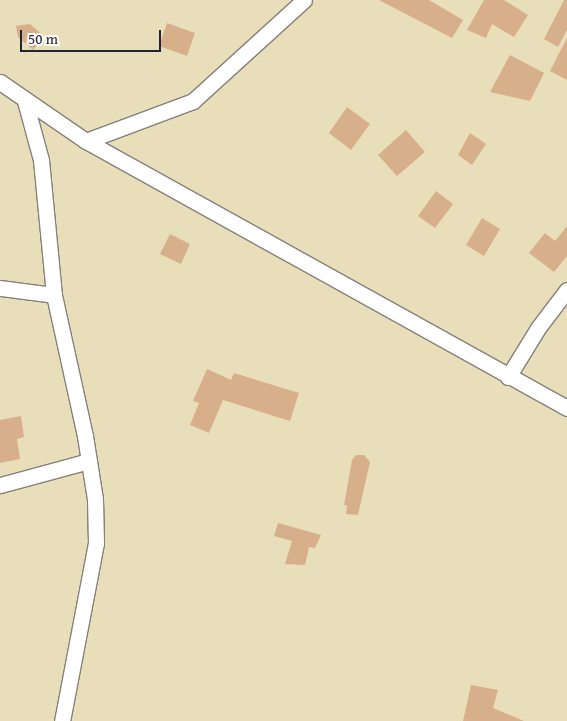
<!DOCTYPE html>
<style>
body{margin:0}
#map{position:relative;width:567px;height:721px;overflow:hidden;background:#e8deb9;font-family:"Gentium Book Plus",serif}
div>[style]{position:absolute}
.building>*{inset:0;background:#d8af8b}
.roads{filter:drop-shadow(1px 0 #85807a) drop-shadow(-1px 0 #85807a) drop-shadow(0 1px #85807a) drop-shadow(0 -1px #85807a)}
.minor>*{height:15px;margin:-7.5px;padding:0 7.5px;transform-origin:7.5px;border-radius:7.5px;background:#fff}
span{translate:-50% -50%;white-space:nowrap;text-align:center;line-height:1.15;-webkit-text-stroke:4px #fdfcf7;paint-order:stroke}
.scale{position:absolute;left:20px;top:30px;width:141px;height:22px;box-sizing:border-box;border:2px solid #22223b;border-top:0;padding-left:6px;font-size:15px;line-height:18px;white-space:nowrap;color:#22223b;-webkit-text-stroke:4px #fdfcf7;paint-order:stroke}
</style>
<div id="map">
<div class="building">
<div style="clip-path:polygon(379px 0,429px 0,463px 20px,452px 38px)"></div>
<div style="clip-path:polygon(484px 0,504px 0,528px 15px,514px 37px,492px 24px,486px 38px,467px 30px)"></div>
<div style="clip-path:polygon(564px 0,567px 0,567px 30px,558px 47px,544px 39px)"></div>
<div style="clip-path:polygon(167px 23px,195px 33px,187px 56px,159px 46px)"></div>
<div style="clip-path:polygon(30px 24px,44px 36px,33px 50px,18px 37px,16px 26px)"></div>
<div style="clip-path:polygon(567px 38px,567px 80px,550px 71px)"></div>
<div style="clip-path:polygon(510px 55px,544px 73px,530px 101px,490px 92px)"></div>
<div style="clip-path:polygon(347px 107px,370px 124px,351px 150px,329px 133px)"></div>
<div style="clip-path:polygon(406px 130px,425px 152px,397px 176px,378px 155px)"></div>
<div style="clip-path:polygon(470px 133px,486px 144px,472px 165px,458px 155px)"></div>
<div style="clip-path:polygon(436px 191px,453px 204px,435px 228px,418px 216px)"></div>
<div style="clip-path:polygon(482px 218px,500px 229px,484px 256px,466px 245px)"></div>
<div style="clip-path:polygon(567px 226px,567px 256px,554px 272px,529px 253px,545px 233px,555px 241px)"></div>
<div style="clip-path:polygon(170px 234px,190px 244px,181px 264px,160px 254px)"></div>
<div style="clip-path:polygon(207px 369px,231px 380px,234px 373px,299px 393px,290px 421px,223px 400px,209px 433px,190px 425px,199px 403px,193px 401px)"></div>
<div style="clip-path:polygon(21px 416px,24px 437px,17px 439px,20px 459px,0 463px,0 420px)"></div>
<div style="clip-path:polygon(356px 455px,364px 455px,370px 462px,358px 515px,346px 514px,347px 505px,344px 505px,352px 460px)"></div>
<div style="clip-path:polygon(278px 523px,321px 535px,315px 548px,309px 547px,305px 565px,285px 564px,292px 541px,274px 536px)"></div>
<div style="clip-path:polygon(471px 685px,498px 690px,493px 708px,524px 721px,463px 721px)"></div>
</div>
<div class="roads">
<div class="minor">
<div style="left:0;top:82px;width:104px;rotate:34.5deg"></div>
<div style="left:86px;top:141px;width:550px;rotate:29.03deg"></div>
<div style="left:25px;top:101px;width:61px;rotate:74.8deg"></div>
<div style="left:41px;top:160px;width:136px;rotate:84.5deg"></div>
<div style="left:54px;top:295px;width:144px;rotate:77.6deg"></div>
<div style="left:85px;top:436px;width:64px;rotate:81deg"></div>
<div style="left:95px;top:499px;width:44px;rotate:88.7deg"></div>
<div style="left:96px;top:543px;width:181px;rotate:100.8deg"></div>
<div style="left:86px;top:141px;width:114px;rotate:-20.5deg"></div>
<div style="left:193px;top:101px;width:150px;rotate:-42.3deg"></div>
<div style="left:0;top:288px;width:54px;rotate:7.4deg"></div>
<div style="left:508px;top:377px;width:57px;rotate:-58.5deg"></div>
<div style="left:538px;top:328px;width:48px;rotate:-52.7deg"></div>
<div style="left:0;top:485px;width:92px;rotate:-15.1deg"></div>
</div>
</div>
<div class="scale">50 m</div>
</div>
